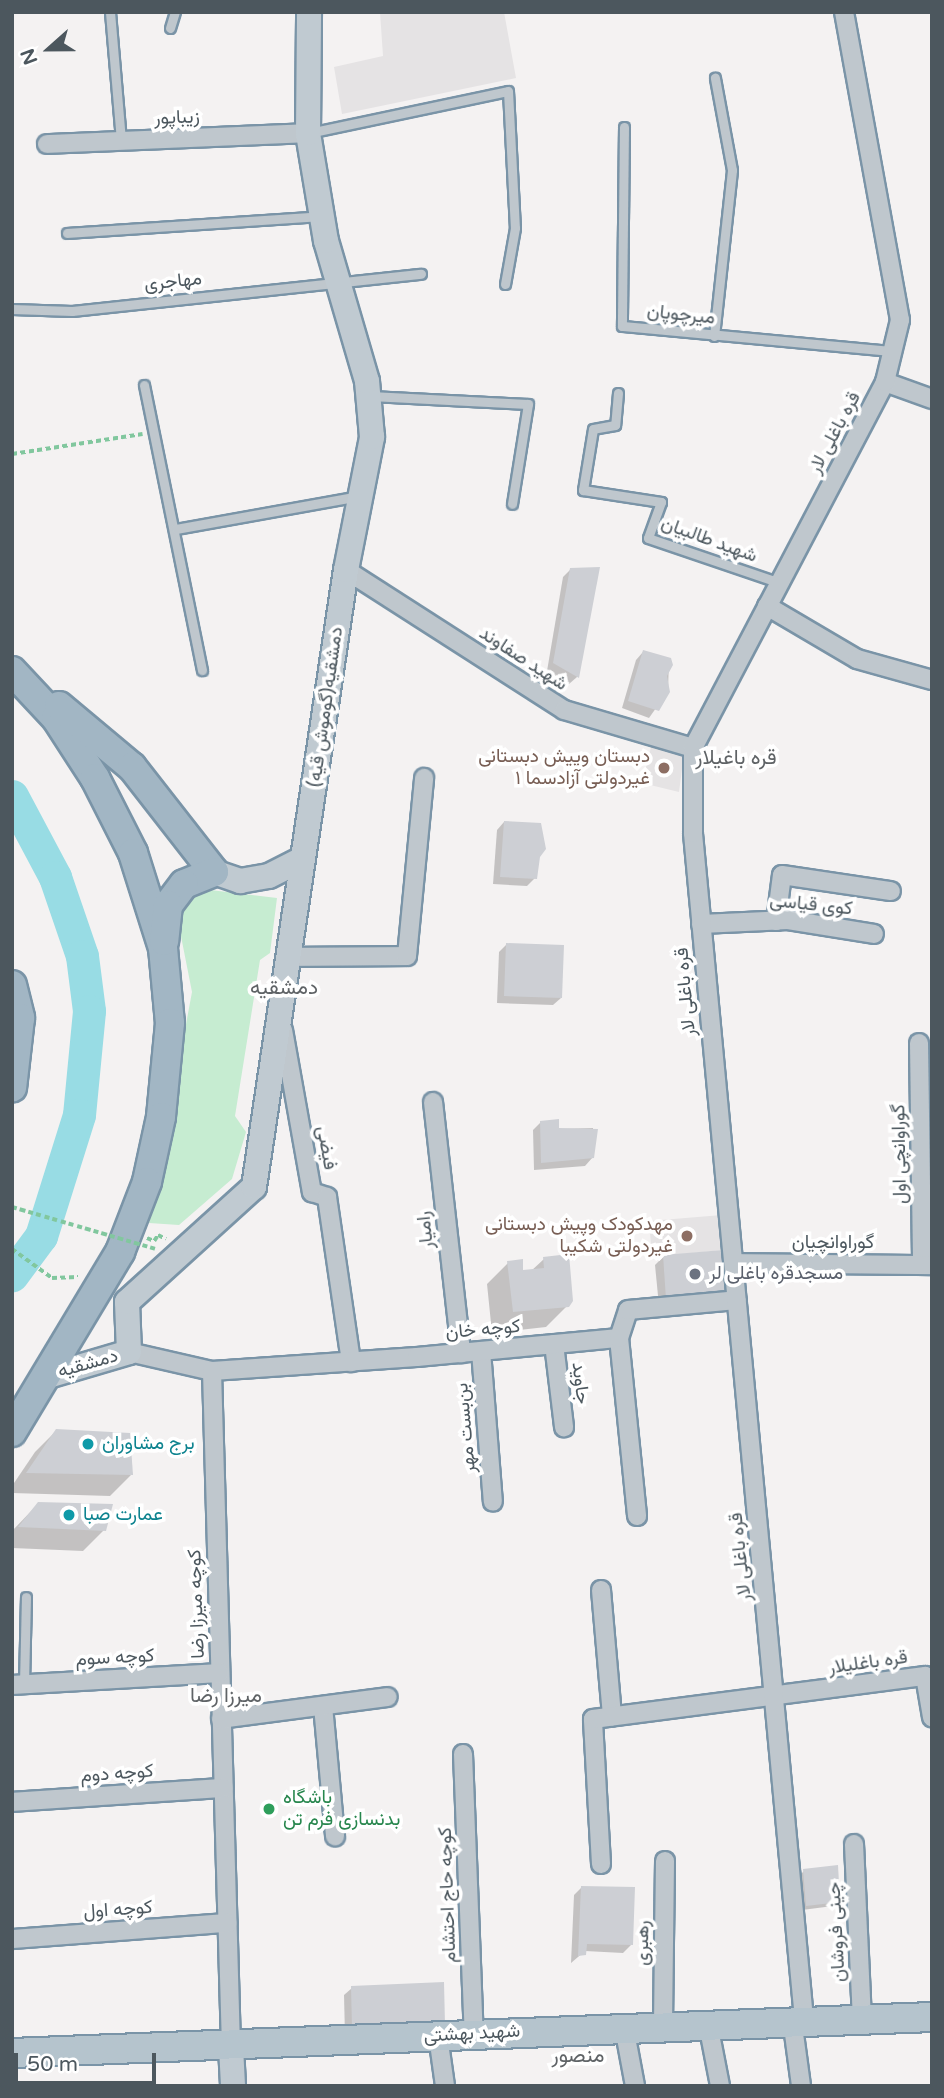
<!DOCTYPE html>
<meta charset="utf-8">
<style>
body{margin:0}
#map{position:relative;width:944px;height:2098px;overflow:hidden;background:#f4f2f2;font-family:"Varela Round",Vazirmatn,sans-serif}
div>[style]{position:absolute}
.education>*{inset:0;background:#e5e3e4}
.green>*{inset:0;background:#c6ecd1}
.shadow>*{inset:0;background:#0003}
.river>*{height:33px;margin:-16.5px;padding:0 16.5px;transform-origin:16.5px;border-radius:16.5px;background:#98dce4}
.building>*{inset:0;background:#cdcfd4}
.path>*{height:3.5px;margin-top:-1.75px;transform-origin:0;background:repeating-linear-gradient(90deg,#81c79e 0 5px,transparent 0 8.5px)}
.roads{filter:drop-shadow(2px 0 #7a94a7) drop-shadow(-2px 0 #7a94a7) drop-shadow(0 2px #7a94a7) drop-shadow(0 -2px #7a94a7)}
.service>*{height:9px;margin:-4.5px;padding:0 4.5px;transform-origin:4.5px;border-radius:4.5px;background:#bfc7cd}
.minor>*{height:18px;margin:-9px;padding:0 9px;transform-origin:9px;border-radius:9px;background:#bfc7cd}
.secondary>*{height:24px;margin:-12px;padding:0 12px;transform-origin:12px;border-radius:12px;background:#c0cad1}
.primary>*{height:28px;margin:-14px;padding:0 14px;transform-origin:14px;border-radius:14px;background:#b5c4cd}
.trunk>*{height:28px;margin:-14px;padding:0 14px;transform-origin:14px;border-radius:14px;background:#a2b6c4}
.path-bridge>*{height:3.5px;margin-top:-1.75px;transform-origin:0;background:repeating-linear-gradient(90deg,#81c79e 0 5px,transparent 0 8.5px)}
.dots>*{width:19px;height:19px;translate:-50% -50%;box-sizing:border-box;border:4px solid #fff;border-radius:50%}
span{translate:-50% -50%;white-space:nowrap;text-align:center;line-height:1.15;-webkit-text-stroke:7px #fff;paint-order:stroke}
.street-label{font-size:19px;color:#4c575e}
.education-label{font-size:19px;color:#785e54}
.right{translate:-100% -50%;text-align:right}
.worship-label{font-size:19px;color:#5b616d}
.left{translate:0 -50%;text-align:left}
.culture-label{font-size:19px;color:#0d838f}
.leisure-label{font-size:19px;color:#27864d}
.neighbourhood-label{font-size:21px;color:#5f6366}
.frame{position:absolute;inset:0;border:14px solid #4c575e;pointer-events:none}
.north{position:absolute;left:14px;top:14px;width:70px;height:70px;-webkit-text-stroke:5px #fff;paint-order:stroke;rotate:249deg;font-size:19px;font-weight:700;line-height:28px;text-align:center;color:#4c575e}
.north::after{content:'';display:block;margin:auto;width:24px;height:32px;background:#4c575e;clip-path:polygon(50% 0,100% 100%,50% 72%,0 100%)}
.scale{position:absolute;left:14px;top:2053px;width:142px;height:32px;box-sizing:border-box;border:4px solid #4c575e;border-top:0;padding-left:9px;font-size:21px;line-height:24px;white-space:nowrap;color:#4c575e;-webkit-text-stroke:5px #fff;paint-order:stroke}
</style>
<div id="map">
<div class="education">
<div style="clip-path:polygon(380px 12px,504px 12px,516px 78px,342px 114px,334px 67px,383px 56px)"></div>
<div style="clip-path:polygon(652px 743px,684px 754px,679px 792px,642px 783px)"></div>
<div style="clip-path:polygon(722px 1215px,723px 1250px,652px 1257px,649px 1221px)"></div>
</div>
<div class="green">
<div style="clip-path:polygon(202px 889px,277px 898px,270px 953px,260px 960px,235px 1116px,246px 1132px,232px 1179px,179px 1225px,149px 1223px,192px 992px,177px 916px)"></div>
</div>
<div class="shadow">
<div style="clip-path:polygon(571px 569px,598px 569px,577px 677px,569px 684px,547px 671px,563px 577px)"></div>
<div style="clip-path:polygon(643px 652px,669px 659px,668px 691px,649px 718px,622px 708px,636px 660px)"></div>
<div style="clip-path:polygon(504px 822px,538px 856px,535px 878px,527px 886px,493px 884px,497px 830px)"></div>
<div style="clip-path:polygon(507px 944px,561px 998px,553px 1005px,497px 1003px,499px 952px)"></div>
<div style="clip-path:polygon(541px 1122px,558px 1129px,593px 1128px,593px 1157px,585px 1166px,534px 1170px,533px 1130px)"></div>
<div style="clip-path:polygon(722px 1252px,659px 1306px,655px 1265px,663px 1257px)"></div>
<div style="clip-path:polygon(544px 1259px,568px 1305px,546px 1327px,492px 1333px,487px 1284px,508px 1263px,522px 1272px,531px 1271px)"></div>
<div style="clip-path:polygon(56px 1431px,131px 1475px,110px 1496px,12px 1493px,12px 1486px,35px 1452px)"></div>
<div style="clip-path:polygon(39px 1503px,104px 1530px,83px 1551px,12px 1548px,12px 1531px)"></div>
<div style="clip-path:polygon(804px 1871px,838px 1901px,833px 1906px,802px 1910px,799px 1876px)"></div>
<div style="clip-path:polygon(582px 1887px,631px 1945px,623px 1953px,585px 1951px,571px 1963px,574px 1895px)"></div>
<div style="clip-path:polygon(442px 1984px,345px 2036px,344px 1995px,352px 1988px)"></div>
</div>
<div class="river">
<div style="left:12px;top:796px;width:92px;rotate:62deg"></div>
<div style="left:55px;top:877px;width:83px;rotate:71.1deg"></div>
<div style="left:82px;top:956px;width:55px;rotate:82.7deg"></div>
<div style="left:89px;top:1011px;width:104px;rotate:95.5deg"></div>
<div style="left:79px;top:1115px;width:127px;rotate:107.4deg"></div>
<div style="left:41px;top:1236px;width:49px;rotate:126.6deg"></div>
</div>
<div class="building">
<div style="clip-path:polygon(600px 567px,579px 678px,553px 663px,570px 568px)"></div>
<div style="clip-path:polygon(643px 650px,671px 658px,673px 665px,667px 676px,670px 692px,659px 711px,628px 701px)"></div>
<div style="clip-path:polygon(504px 821px,541px 823px,546px 849px,540px 857px,537px 879px,500px 877px)"></div>
<div style="clip-path:polygon(506px 943px,564px 945px,562px 998px,504px 996px)"></div>
<div style="clip-path:polygon(559px 1119px,559px 1128px,598px 1129px,594px 1158px,541px 1163px,540px 1121px)"></div>
<div style="clip-path:polygon(723px 1250px,728px 1293px,666px 1299px,663px 1255px)"></div>
<div style="clip-path:polygon(569px 1254px,573px 1301px,569px 1307px,513px 1312px,507px 1261px,523px 1259px,523px 1270px,544px 1268px,543px 1257px)"></div>
<div style="clip-path:polygon(56px 1429px,130px 1433px,133px 1475px,26px 1473px)"></div>
<div style="clip-path:polygon(38px 1502px,113px 1504px,106px 1531px,18px 1527px)"></div>
<div style="clip-path:polygon(838px 1865px,840px 1902px,806px 1906px,803px 1869px)"></div>
<div style="clip-path:polygon(581px 1886px,635px 1887px,633px 1945px,587px 1944px,586px 1955px,578px 1956px)"></div>
<div style="clip-path:polygon(444px 1982px,445px 2025px,352px 2029px,351px 1986px)"></div>
</div>
<div class="path">
<div style="left:12px;top:454px;width:132px;rotate:-8.7deg"></div>
<div style="left:147px;top:1238px;width:8px;rotate:23deg"></div>
<div style="left:154px;top:1241px;width:7px;rotate:-56deg"></div>
<div style="left:158px;top:1235px;width:9px;rotate:27deg"></div>
<div style="left:12px;top:1249px;width:49px;rotate:35.9deg"></div>
<div style="left:52px;top:1278px;width:26px;rotate:-2deg"></div>
</div>
<div class="roads">
<div class="service">
<div style="left:110px;top:12px;width:129px;rotate:85.1deg"></div>
<div style="left:170px;top:28px;width:17px;rotate:-73deg"></div>
<div style="left:624px;top:127px;width:199px;rotate:90.6deg"></div>
<div style="left:622px;top:326px;width:271px;rotate:5.3deg"></div>
<div style="left:309px;top:133px;width:203px;rotate:-11.9deg"></div>
<div style="left:508px;top:91px;width:137px;rotate:87.1deg"></div>
<div style="left:515px;top:228px;width:57px;rotate:100.1deg"></div>
<div style="left:67px;top:233px;width:254px;rotate:-3.8deg"></div>
<div style="left:12px;top:309px;width:60px;rotate:1.9deg"></div>
<div style="left:72px;top:311px;width:351px;rotate:-6.1deg"></div>
<div style="left:714px;top:336px;width:167px;rotate:-83.8deg"></div>
<div style="left:732px;top:170px;width:94px;rotate:-100.5deg"></div>
<div style="left:144px;top:385px;width:291px;rotate:78.5deg"></div>
<div style="left:618px;top:393px;width:32px;rotate:95deg"></div>
<div style="left:615px;top:425px;width:22px;rotate:170deg"></div>
<div style="left:593px;top:429px;width:62px;rotate:99.3deg"></div>
<div style="left:583px;top:490px;width:79px;rotate:8.7deg"></div>
<div style="left:661px;top:502px;width:38px;rotate:110deg"></div>
<div style="left:648px;top:538px;width:139px;rotate:18.8deg"></div>
<div style="left:370px;top:396px;width:158px;rotate:2.9deg"></div>
<div style="left:528px;top:404px;width:101px;rotate:99.1deg"></div>
<div style="left:176px;top:529px;width:186px;rotate:-10.2deg"></div>
<div style="left:24px;top:1684px;width:87px;rotate:-88.7deg"></div>
</div>
<div class="minor">
<div style="left:47px;top:144px;width:261px;rotate:-2.4deg"></div>
<div style="left:885px;top:382px;width:50px;rotate:19.9deg"></div>
<div style="left:346px;top:570px;width:259px;rotate:32.7deg"></div>
<div style="left:564px;top:710px;width:134px;rotate:16.4deg"></div>
<div style="left:767px;top:606px;width:104px;rotate:30.5deg"></div>
<div style="left:857px;top:659px;width:78px;rotate:15.6deg"></div>
<div style="left:776px;top:921px;width:46px;rotate:-82.6deg"></div>
<div style="left:782px;top:875px;width:110px;rotate:8.4deg"></div>
<div style="left:701px;top:924px;width:87px;rotate:-2.6deg"></div>
<div style="left:788px;top:920px;width:87px;rotate:9.2deg"></div>
<div style="left:288px;top:957px;width:119px;rotate:-0.5deg"></div>
<div style="left:407px;top:956px;width:179px;rotate:-84.5deg"></div>
<div style="left:283px;top:1030px;width:165px;rotate:79.9deg"></div>
<div style="left:312px;top:1192px;width:16px;rotate:18deg"></div>
<div style="left:327px;top:1197px;width:167px;rotate:81.7deg"></div>
<div style="left:919px;top:1043px;width:222px;rotate:89.2deg"></div>
<div style="left:433px;top:1102px;width:253px;rotate:83.6deg"></div>
<div style="left:734px;top:1263px;width:198px;rotate:0.6deg"></div>
<div style="left:619px;top:1338px;width:179px;rotate:84.2deg"></div>
<div style="left:554px;top:1344px;width:84px;rotate:83.1deg"></div>
<div style="left:481px;top:1351px;width:151px;rotate:85.5deg"></div>
<div style="left:129px;top:1352px;width:85px;rotate:12.9deg"></div>
<div style="left:212px;top:1371px;width:205px;rotate:-3.9deg"></div>
<div style="left:417px;top:1357px;width:203px;rotate:-5.4deg"></div>
<div style="left:619px;top:1338px;width:29px;rotate:-72deg"></div>
<div style="left:628px;top:1310px;width:109px;rotate:-5.2deg"></div>
<div style="left:212px;top:1371px;width:676px;rotate:88.39deg"></div>
<div style="left:601px;top:1590px;width:127px;rotate:85deg"></div>
<div style="left:12px;top:1685px;width:208px;rotate:-3.3deg"></div>
<div style="left:323px;top:1706px;width:131px;rotate:84.7deg"></div>
<div style="left:221px;top:1719px;width:168px;rotate:-7.5deg"></div>
<div style="left:463px;top:1754px;width:280px;rotate:87.8deg"></div>
<div style="left:12px;top:1802px;width:212px;rotate:-3.8deg"></div>
<div style="left:854px;top:1844px;width:174px;rotate:87.4deg"></div>
<div style="left:601px;top:1864px;width:145px;rotate:-93.2deg"></div>
<div style="left:593px;top:1719px;width:335px;rotate:-7.4deg"></div>
<div style="left:925px;top:1676px;width:42px;rotate:80.3deg"></div>
<div style="left:12px;top:1939px;width:216px;rotate:-4.3deg"></div>
<div style="left:792px;top:2019px;width:68px;rotate:82.3deg"></div>
<div style="left:804px;top:2019px;width:1191px;rotate:-95.35deg"></div>
<div style="left:693px;top:833px;width:85px;rotate:-90deg"></div>
<div style="left:693px;top:748px;width:413px;rotate:-62.3deg"></div>
<div style="left:885px;top:382px;width:64px;rotate:-76.4deg"></div>
<div style="left:900px;top:320px;width:313px;rotate:-100.3deg"></div>
<div style="left:708px;top:2024px;width:63px;rotate:79deg"></div>
<div style="left:663px;top:2025px;width:164px;rotate:-89.3deg"></div>
<div style="left:624px;top:2027px;width:60px;rotate:79.4deg"></div>
<div style="left:438px;top:2036px;width:50px;rotate:82deg"></div>
</div>
<div class="secondary">
<div style="left:214px;top:872px;width:28px;rotate:19deg"></div>
<div style="left:240px;top:881px;width:29px;rotate:-10deg"></div>
<div style="left:269px;top:876px;width:38px;rotate:-27deg"></div>
<div style="left:48px;top:1376px;width:84px;rotate:-16.5deg"></div>
<div style="left:129px;top:1352px;width:50px;rotate:-92.3deg"></div>
<div style="left:127px;top:1302px;width:171px;rotate:-42.2deg"></div>
<div style="left:254px;top:1187px;width:624px;rotate:-81.52deg"></div>
<div style="left:346px;top:570px;width:136px;rotate:-78.9deg"></div>
<div style="left:372px;top:437px;width:56px;rotate:-95.1deg"></div>
<div style="left:367px;top:381px;width:146px;rotate:-106.3deg"></div>
<div style="left:326px;top:241px;width:109px;rotate:-99.5deg"></div>
<div style="left:308px;top:133px;width:121px;rotate:-89.5deg"></div>
<div style="left:231px;top:2047px;width:39px;rotate:87deg"></div>
</div>
<div class="primary">
<div style="left:12px;top:2053px;width:921px;rotate:-2.24deg"></div>
</div>
<div class="trunk">
<div style="left:12px;top:671px;width:64px;rotate:46.9deg"></div>
<div style="left:56px;top:718px;width:72px;rotate:57deg"></div>
<div style="left:95px;top:778px;width:84px;rotate:63.1deg"></div>
<div style="left:133px;top:853px;width:100px;rotate:72.5deg"></div>
<div style="left:163px;top:948px;width:75px;rotate:84.7deg"></div>
<div style="left:170px;top:1023px;width:94px;rotate:95.5deg"></div>
<div style="left:161px;top:1117px;width:66px;rotate:102.2deg"></div>
<div style="left:147px;top:1182px;width:75px;rotate:111.1deg"></div>
<div style="left:120px;top:1252px;width:210px;rotate:121deg"></div>
<div style="left:59px;top:706px;width:95px;rotate:39.9deg"></div>
<div style="left:132px;top:767px;width:133px;rotate:52deg"></div>
<div style="left:214px;top:872px;width:32px;rotate:158deg"></div>
<div style="left:184px;top:884px;width:26px;rotate:127deg"></div>
<div style="left:168px;top:905px;width:36px;rotate:96deg"></div>
<div style="left:12px;top:985px;width:34px;rotate:76deg"></div>
<div style="left:20px;top:1018px;width:70px;rotate:96.5deg"></div>
</div>
</div>
<div class="path-bridge">
<div style="left:12px;top:1207px;width:153px;rotate:16.3deg"></div>
</div>
<div class="dots">
<div style="left:664px;top:768px;background:#8d6e63"></div>
<div style="left:687px;top:1236px;background:#8d6e63"></div>
<div style="left:695px;top:1274px;background:#6b7280"></div>
<div style="left:88px;top:1444px;background:#0f9aa8"></div>
<div style="left:69px;top:1515px;background:#0f9aa8"></div>
<div style="left:269px;top:1809px;background:#2e9e5b"></div>
</div>
<div class="street-label">
<span style="left:177px;top:118px;rotate:-2deg">زیباپور</span>
<span style="left:173px;top:282px;rotate:-6deg">مهاجری</span>
<span style="left:681px;top:315px;rotate:6deg">میرچوپان</span>
<span style="left:835px;top:433px;rotate:-62deg">قره باغلی لار</span>
<span style="left:709px;top:540px;rotate:20deg">شهید طالبیان</span>
<span style="left:523px;top:659px;rotate:33deg">شهید صفاوند</span>
<span style="left:326px;top:707px;rotate:-82deg">دمشقیه(گوموش قیه)</span>
<span style="left:811px;top:905px;rotate:6deg">کوی قیاسی</span>
<span style="left:686px;top:992px;rotate:-95deg">قره باغلی لار</span>
<span style="left:326px;top:1148px;rotate:80deg">فیضی</span>
<span style="left:900px;top:1154px;rotate:-91deg">گوراوانچی اول</span>
<span style="left:426px;top:1230px;rotate:-96deg">رامیار</span>
<span style="left:833px;top:1243px">گوراوانچیان</span>
<span style="left:483px;top:1330px;rotate:-5deg">کوچه خان</span>
<span style="left:88px;top:1364px;rotate:-16deg">دمشقیه</span>
<span style="left:580px;top:1383px;rotate:83deg">جاوید</span>
<span style="left:466px;top:1428px;rotate:-95deg">بن‌بست مهر</span>
<span style="left:741px;top:1557px;rotate:-96deg">قره باغلی لار</span>
<span style="left:197px;top:1604px;rotate:-92deg">کوچه میرزا رضا</span>
<span style="left:115px;top:1658px;rotate:-3deg">کوچه سوم</span>
<span style="left:868px;top:1663px;rotate:-8deg">قره باغلیلار</span>
<span style="left:117px;top:1774px;rotate:-4deg">کوچه دوم</span>
<span style="left:448px;top:1895px;rotate:-92deg">کوچه حاج احتشام</span>
<span style="left:118px;top:1910px;rotate:-4deg">کوچه اول</span>
<span style="left:837px;top:1932px;rotate:-93deg">چینی فروشان</span>
<span style="left:643px;top:1943px;rotate:-89deg">رهبری</span>
<span style="left:472px;top:2034px;rotate:-3deg">شهید بهشتى</span>
</div>
<div class="education-label">
<span class="right" style="left:650px;top:768px">دبستان وپیش دبستانی<br>غیردولتی آزادسما ۱</span>
<span class="right" style="left:673px;top:1236px">مهدکودک وپیش دبستانی<br>غیردولتی شکیبا</span>
</div>
<div class="worship-label">
<span class="left" style="left:709px;top:1274px">مسجدقره باغلی لر</span>
</div>
<div class="culture-label">
<span class="left" style="left:102px;top:1444px">برج مشاوران</span>
<span class="left" style="left:83px;top:1515px">عمارت صبا</span>
</div>
<div class="leisure-label">
<span class="left" style="left:283px;top:1809px">باشگاه<br>بدنسازی فرم تن</span>
</div>
<div class="neighbourhood-label">
<span style="left:736px;top:758px">قره باغیلار</span>
<span style="left:284px;top:988px">دمشقیه</span>
<span style="left:226px;top:1696px">میرزا رضا</span>
<span style="left:578px;top:2056px">منصور</span>
</div>
<div class="frame"></div>
<div class="north">N</div>
<div class="scale">50 m</div>
</div>
